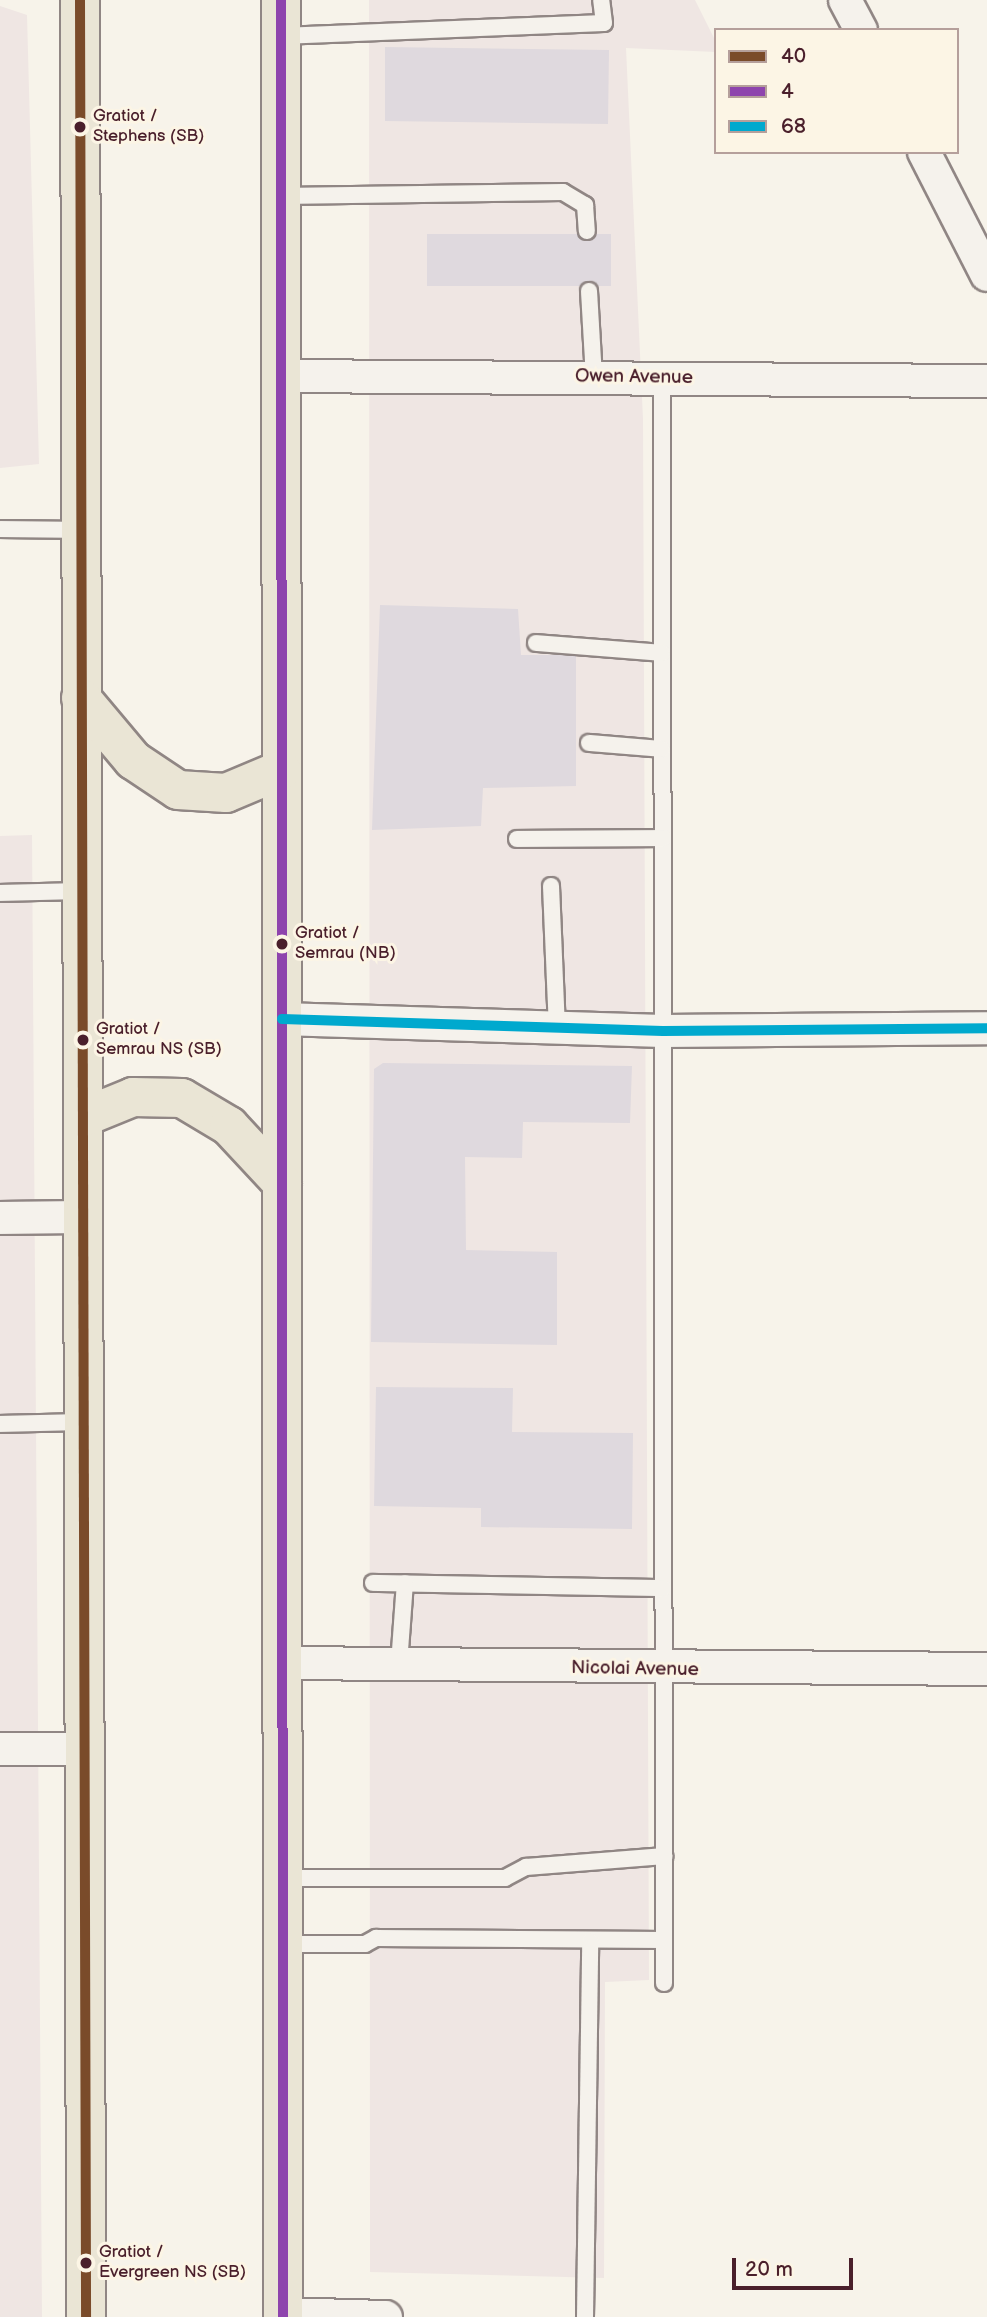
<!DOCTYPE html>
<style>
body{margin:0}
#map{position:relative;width:987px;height:2317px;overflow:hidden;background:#f7f3ea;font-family:"Balsamiq Sans",sans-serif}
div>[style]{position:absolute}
.built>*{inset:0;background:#efe6e3}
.building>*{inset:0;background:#dfd9de}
.roads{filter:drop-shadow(2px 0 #908684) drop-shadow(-2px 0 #908684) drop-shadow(0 2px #908684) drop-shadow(0 -2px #908684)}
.lane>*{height:16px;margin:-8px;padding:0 8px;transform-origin:8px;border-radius:8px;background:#f5f2ec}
.street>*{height:32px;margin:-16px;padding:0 16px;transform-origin:16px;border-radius:16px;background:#f5f2ec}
.primary>*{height:38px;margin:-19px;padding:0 19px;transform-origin:19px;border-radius:19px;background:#eae5d5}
.bus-1>*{height:10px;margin:-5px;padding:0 5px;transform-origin:5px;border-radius:5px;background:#7a4b2a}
.bus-2>*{height:10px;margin:-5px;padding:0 5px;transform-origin:5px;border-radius:5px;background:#8e44ad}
.bus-3>*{height:10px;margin:-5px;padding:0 5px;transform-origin:5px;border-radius:5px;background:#00a9ce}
.dots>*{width:19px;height:19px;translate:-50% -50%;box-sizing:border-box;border:4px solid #fcf5e5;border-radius:50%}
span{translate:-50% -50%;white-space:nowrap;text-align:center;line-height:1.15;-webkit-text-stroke:6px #fcf5e5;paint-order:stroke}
.bus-label{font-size:17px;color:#4a1f2b}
.left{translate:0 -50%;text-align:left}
.street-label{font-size:19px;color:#4a1f2b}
.legend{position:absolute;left:714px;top:28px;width:245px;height:126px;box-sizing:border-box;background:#fcf5e5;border:2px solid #b59f9b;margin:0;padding:9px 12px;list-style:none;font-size:21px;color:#4a1f2b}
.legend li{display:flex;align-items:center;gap:14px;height:35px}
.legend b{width:35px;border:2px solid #b59f9b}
.scale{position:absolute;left:732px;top:2258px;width:121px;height:32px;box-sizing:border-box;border:4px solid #4a1f2b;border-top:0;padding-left:9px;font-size:21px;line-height:24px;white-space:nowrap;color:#4a1f2b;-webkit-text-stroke:5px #fcf5e5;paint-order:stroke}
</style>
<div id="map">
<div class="built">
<div style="clip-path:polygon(369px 0,695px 0,716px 42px,716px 52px,626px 48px,643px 419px,649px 1980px,605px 1982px,604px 2278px,370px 2272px)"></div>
<div style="clip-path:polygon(0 6px,27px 15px,39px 464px,0 468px)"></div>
<div style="clip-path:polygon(32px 835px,42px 2317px,0 2317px,0 836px)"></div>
</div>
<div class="building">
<div style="clip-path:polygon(385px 47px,609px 50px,608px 124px,385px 121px)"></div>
<div style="clip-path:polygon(427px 234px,611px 234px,611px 286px,427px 286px)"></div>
<div style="clip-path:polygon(380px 605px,518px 609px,521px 655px,576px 655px,576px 786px,483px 788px,481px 826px,372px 830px)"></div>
<div style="clip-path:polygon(383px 1063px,632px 1066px,630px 1123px,523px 1122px,522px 1158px,465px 1157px,466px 1250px,557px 1252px,557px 1345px,371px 1342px,374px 1069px)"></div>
<div style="clip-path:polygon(376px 1387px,513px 1388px,512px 1432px,633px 1433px,632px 1529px,481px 1527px,481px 1508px,374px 1506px)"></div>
</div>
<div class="roads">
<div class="lane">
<div style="left:281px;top:36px;width:323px;rotate:-2.3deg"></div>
<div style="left:604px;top:23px;width:23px;rotate:-97deg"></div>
<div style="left:281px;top:196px;width:282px;rotate:-0.8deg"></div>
<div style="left:563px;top:192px;width:26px;rotate:31deg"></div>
<div style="left:585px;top:205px;width:26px;rotate:86deg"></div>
<div style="left:589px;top:291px;width:86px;rotate:86.7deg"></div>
<div style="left:662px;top:378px;width:1605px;rotate:89.93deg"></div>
<div style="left:0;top:529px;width:81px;rotate:0.7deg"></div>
<div style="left:536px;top:643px;width:126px;rotate:4.5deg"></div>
<div style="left:589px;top:743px;width:73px;rotate:4.7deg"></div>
<div style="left:517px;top:839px;width:146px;rotate:-0.4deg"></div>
<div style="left:551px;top:886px;width:141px;rotate:87.6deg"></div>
<div style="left:0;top:893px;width:83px;rotate:-1.4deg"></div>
<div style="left:0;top:1424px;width:84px;rotate:-1.4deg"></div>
<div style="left:373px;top:1583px;width:290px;rotate:1deg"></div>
<div style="left:399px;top:1664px;width:81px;rotate:-85.8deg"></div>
<div style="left:283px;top:1878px;width:222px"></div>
<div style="left:505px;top:1878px;width:24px;rotate:-28deg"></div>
<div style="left:526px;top:1867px;width:139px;rotate:-4.5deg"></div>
<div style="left:283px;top:1944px;width:82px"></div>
<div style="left:365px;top:1944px;width:13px;rotate:-29deg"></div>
<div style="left:376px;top:1938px;width:288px;rotate:0.4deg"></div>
<div style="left:585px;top:2317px;width:376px;rotate:-89.2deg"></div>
</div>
<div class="street">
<div style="left:845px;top:0;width:34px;rotate:62deg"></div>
<div style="left:924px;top:152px;width:138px;rotate:62.9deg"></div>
<div style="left:281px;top:376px;width:706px;rotate:0.41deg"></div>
<div style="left:282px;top:1019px;width:381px;rotate:1.8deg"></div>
<div style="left:663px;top:1031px;width:324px;rotate:-0.5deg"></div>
<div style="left:0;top:1218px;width:85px;rotate:-0.7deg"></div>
<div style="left:284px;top:1663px;width:703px;rotate:0.49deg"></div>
<div style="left:0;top:1749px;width:84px"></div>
<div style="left:283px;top:2314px;width:103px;rotate:1.7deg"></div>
</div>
<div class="primary">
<div style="left:80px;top:0;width:2317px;rotate:89.85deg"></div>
<div style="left:281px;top:0;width:2317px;rotate:89.95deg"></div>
<div style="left:81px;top:698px;width:81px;rotate:50deg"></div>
<div style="left:133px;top:760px;width:54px;rotate:33.7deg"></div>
<div style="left:178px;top:790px;width:48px;rotate:3.6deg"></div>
<div style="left:226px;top:793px;width:60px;rotate:-22.7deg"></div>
<div style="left:84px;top:1117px;width:53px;rotate:-22.2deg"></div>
<div style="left:133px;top:1097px;width:49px;rotate:1.2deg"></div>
<div style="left:182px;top:1098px;width:55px;rotate:30.8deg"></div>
<div style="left:229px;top:1126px;width:78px;rotate:47.1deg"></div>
</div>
</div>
<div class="bus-1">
<div style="left:80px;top:0;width:2317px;rotate:89.85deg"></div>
</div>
<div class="bus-2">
<div style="left:281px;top:0;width:2317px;rotate:89.95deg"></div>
</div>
<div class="bus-3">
<div style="left:282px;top:1019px;width:381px;rotate:1.8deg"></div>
<div style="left:663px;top:1031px;width:324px;rotate:-0.5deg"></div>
</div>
<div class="dots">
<div style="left:80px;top:127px;background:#4a1f2b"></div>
<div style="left:282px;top:944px;background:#4a1f2b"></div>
<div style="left:83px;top:1040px;background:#4a1f2b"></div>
<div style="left:86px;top:2263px;background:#4a1f2b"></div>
</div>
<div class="bus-label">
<span class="left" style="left:93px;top:127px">Gratiot /<br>Stephens (SB)</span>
<span class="left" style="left:295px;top:944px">Gratiot /<br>Semrau (NB)</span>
<span class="left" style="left:96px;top:1040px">Gratiot /<br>Semrau NS (SB)</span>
<span class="left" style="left:99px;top:2263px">Gratiot /<br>Evergreen NS (SB)</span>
</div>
<div class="street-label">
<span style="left:634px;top:377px;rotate:1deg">Owen Avenue</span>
<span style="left:635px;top:1669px;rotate:1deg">Nicolai Avenue</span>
</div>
<ul class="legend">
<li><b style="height:9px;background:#7a4b2a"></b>40</li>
<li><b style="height:9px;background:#8e44ad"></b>4</li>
<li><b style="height:9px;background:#00a9ce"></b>68</li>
</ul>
<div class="scale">20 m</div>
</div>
